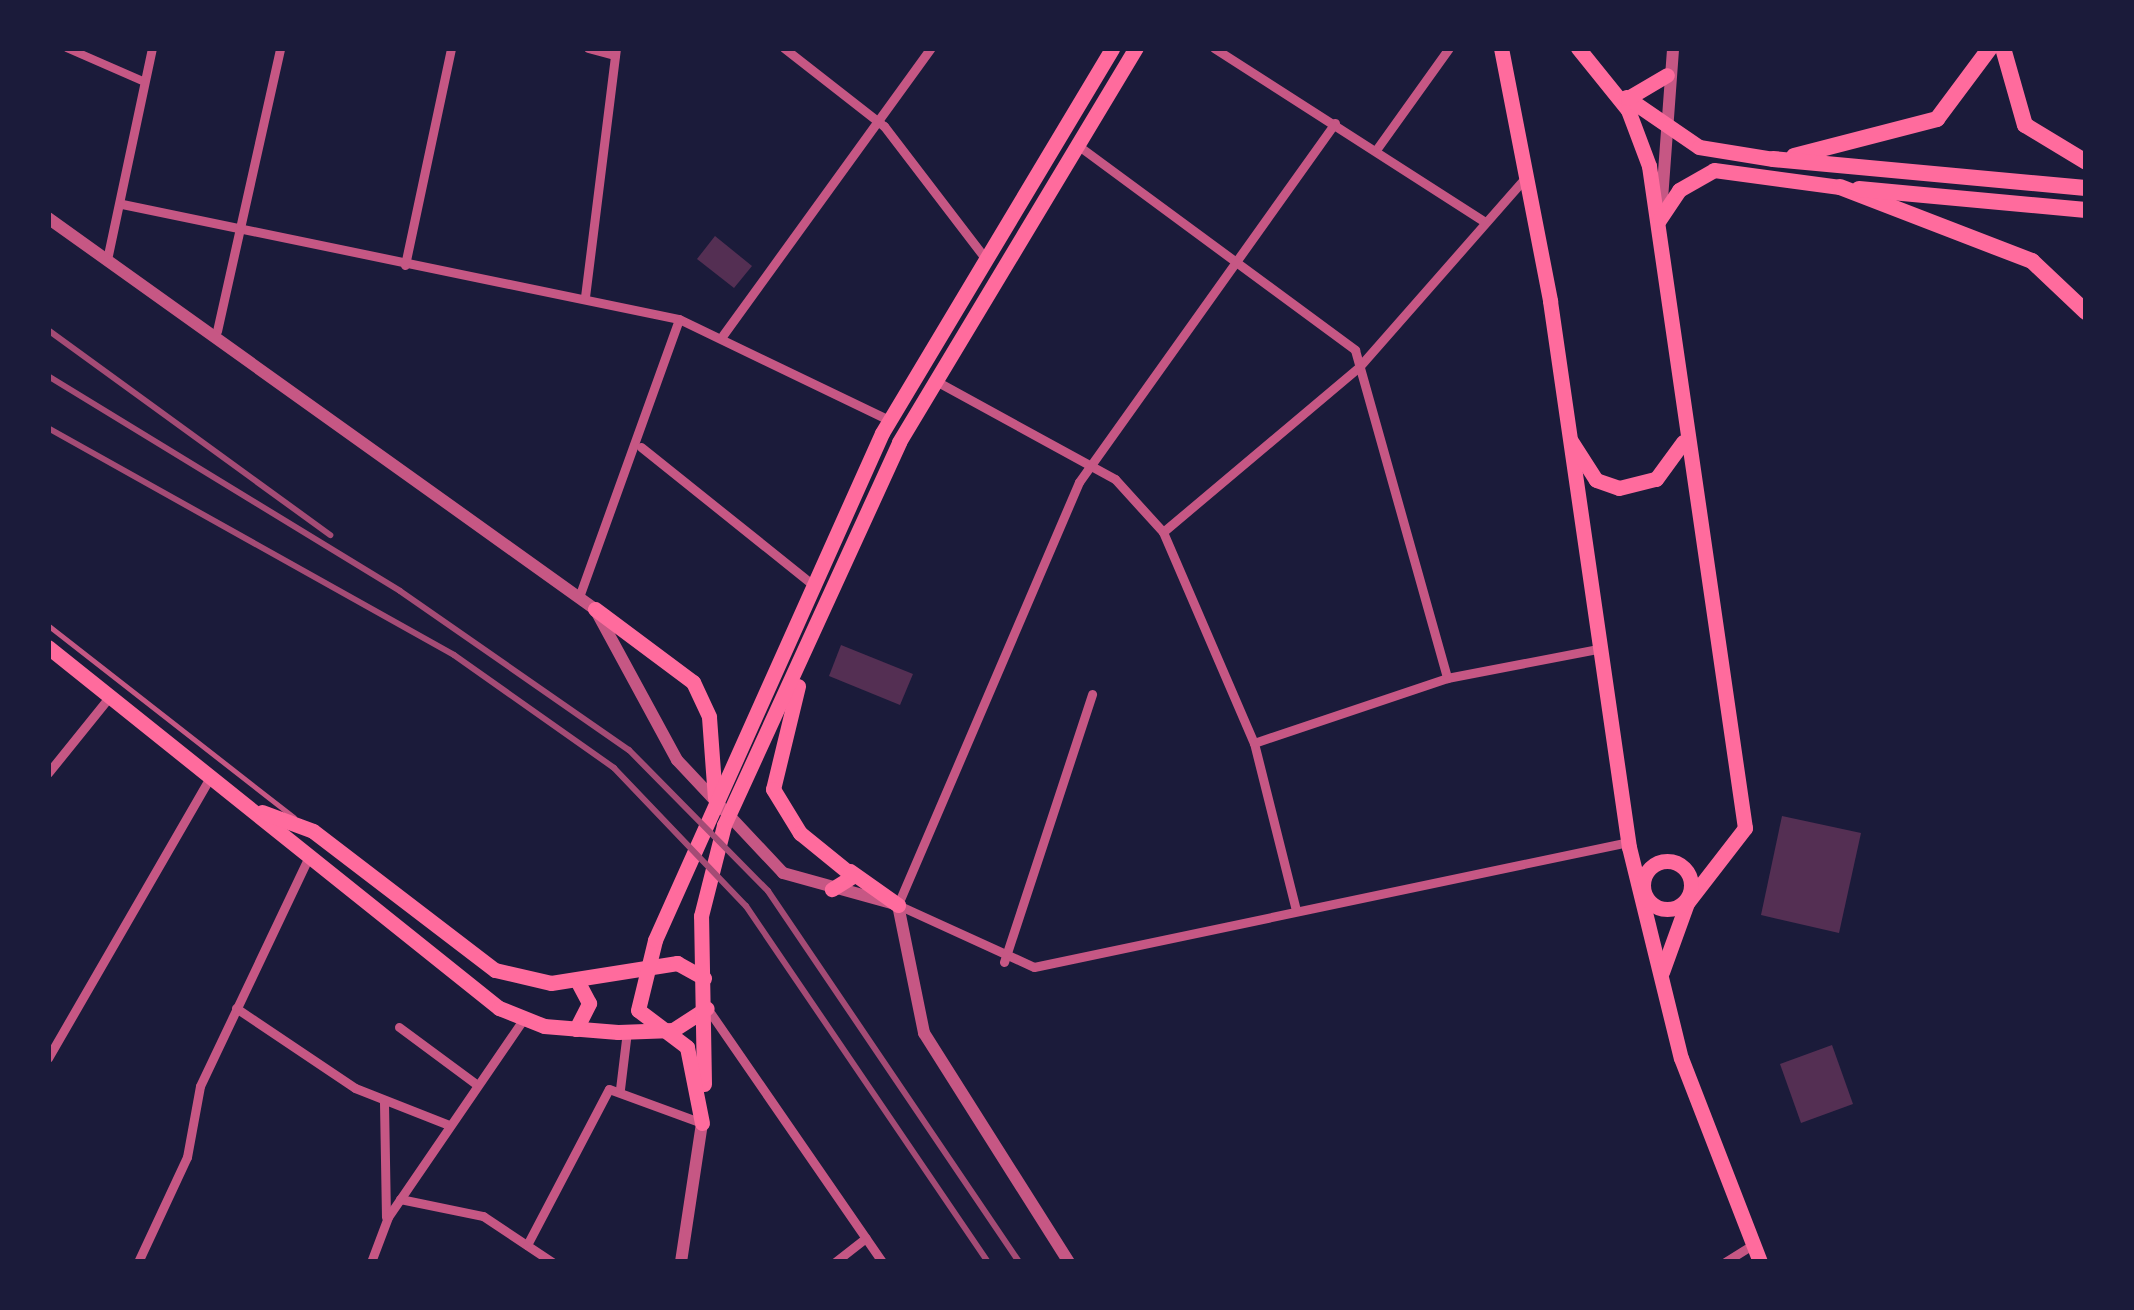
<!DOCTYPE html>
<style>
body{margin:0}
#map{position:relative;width:2134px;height:1310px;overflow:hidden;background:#1b1b3a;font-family:"Space Grotesk",sans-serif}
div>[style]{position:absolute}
.building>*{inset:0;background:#542f53}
.service>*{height:4.5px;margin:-2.25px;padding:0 2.25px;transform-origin:2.25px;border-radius:2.25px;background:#c65784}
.pedestrian>*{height:8px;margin:-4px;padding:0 4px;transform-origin:4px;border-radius:4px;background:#c65784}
.minor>*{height:9px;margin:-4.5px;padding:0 4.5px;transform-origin:4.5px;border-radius:4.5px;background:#c65784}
.tertiary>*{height:12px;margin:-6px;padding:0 6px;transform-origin:6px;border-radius:6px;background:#c65784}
.primary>*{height:15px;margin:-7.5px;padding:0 7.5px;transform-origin:7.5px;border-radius:7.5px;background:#ff6b9d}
.primary>.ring{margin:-7.5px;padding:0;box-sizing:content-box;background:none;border:15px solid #ff6b9d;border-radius:50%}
.trunk>*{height:16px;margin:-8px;padding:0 8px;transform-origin:8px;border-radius:8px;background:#ff6b9d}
.rail>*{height:6px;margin:-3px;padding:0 3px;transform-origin:3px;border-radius:3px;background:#a44b75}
span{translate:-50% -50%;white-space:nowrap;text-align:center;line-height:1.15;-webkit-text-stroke:12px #1b1b3a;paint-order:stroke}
.frame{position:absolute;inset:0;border:51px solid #1b1b3a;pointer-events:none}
</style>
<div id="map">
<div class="building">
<div style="clip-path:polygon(715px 236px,752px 266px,734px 288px,697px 259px)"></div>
<div style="clip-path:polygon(841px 645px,913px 674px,900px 705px,829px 676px)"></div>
<div style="clip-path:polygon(1782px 816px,1861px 833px,1839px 933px,1761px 915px)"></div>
<div style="clip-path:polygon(1832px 1045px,1853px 1104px,1801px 1123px,1780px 1064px)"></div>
</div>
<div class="service">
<div style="left:48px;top:625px;width:312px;rotate:38deg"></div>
</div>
<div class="pedestrian">
<div style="left:67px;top:48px;width:85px;rotate:23.6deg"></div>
</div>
<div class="minor">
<div style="left:588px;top:48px;width:28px;rotate:15deg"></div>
<div style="left:784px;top:48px;width:127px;rotate:38deg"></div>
<div style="left:884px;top:126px;width:165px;rotate:52.6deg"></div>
<div style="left:1214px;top:48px;width:320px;rotate:32.7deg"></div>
<div style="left:1335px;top:123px;width:441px;rotate:125.5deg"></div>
<div style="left:1079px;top:482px;width:460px;rotate:113.2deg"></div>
<div style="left:898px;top:905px;width:149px;rotate:24.5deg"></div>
<div style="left:1034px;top:967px;width:607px;rotate:-11.88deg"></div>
<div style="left:1076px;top:144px;width:347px;rotate:36.4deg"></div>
<div style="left:1355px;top:350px;width:341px;rotate:74.3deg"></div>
<div style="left:1376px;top:150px;width:125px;rotate:-54.4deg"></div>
<div style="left:122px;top:204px;width:569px;rotate:11.67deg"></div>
<div style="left:679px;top:319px;width:235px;rotate:25.7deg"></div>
<div style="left:108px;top:255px;width:212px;rotate:-78deg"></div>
<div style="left:405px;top:265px;width:222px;rotate:-78deg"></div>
<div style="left:585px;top:297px;width:251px;rotate:-82.9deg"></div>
<div style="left:217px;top:331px;width:290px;rotate:-77.4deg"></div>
<div style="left:723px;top:335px;width:354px;rotate:-54.1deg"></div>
<div style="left:936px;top:381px;width:204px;rotate:28.7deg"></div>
<div style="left:1115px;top:479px;width:72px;rotate:47.8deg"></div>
<div style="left:1163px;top:532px;width:230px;rotate:66.7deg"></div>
<div style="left:1254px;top:743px;width:172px;rotate:75.9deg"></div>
<div style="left:641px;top:447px;width:221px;rotate:38.7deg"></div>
<div style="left:1163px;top:532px;width:256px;rotate:-40.1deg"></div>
<div style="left:1359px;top:367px;width:252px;rotate:-48.7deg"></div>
<div style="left:579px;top:597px;width:295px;rotate:-70.2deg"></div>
<div style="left:1254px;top:743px;width:204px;rotate:-18.6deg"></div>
<div style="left:1447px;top:678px;width:154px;rotate:-10.9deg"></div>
<div style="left:48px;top:773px;width:100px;rotate:-51.1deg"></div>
<div style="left:1004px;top:962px;width:282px;rotate:-71.8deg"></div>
<div style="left:236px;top:1008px;width:143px;rotate:33.9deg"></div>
<div style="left:355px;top:1088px;width:101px;rotate:21.5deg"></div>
<div style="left:707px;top:1008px;width:308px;rotate:55.4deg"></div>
<div style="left:399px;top:1027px;width:96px;rotate:36.5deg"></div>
<div style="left:48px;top:1058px;width:324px;rotate:-60deg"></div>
<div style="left:620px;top:1089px;width:58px;rotate:-83.1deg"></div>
<div style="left:384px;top:1103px;width:114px;rotate:89deg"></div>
<div style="left:400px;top:1199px;width:85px;rotate:11.6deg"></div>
<div style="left:483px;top:1216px;width:83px;rotate:33.7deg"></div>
<div style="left:527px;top:1245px;width:176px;rotate:-62.3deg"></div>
<div style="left:609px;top:1089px;width:99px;rotate:20.1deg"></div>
<div style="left:138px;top:1262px;width:116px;rotate:-65deg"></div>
<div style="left:187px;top:1157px;width:72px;rotate:-79.6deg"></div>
<div style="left:200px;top:1086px;width:255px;rotate:-64.6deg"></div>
<div style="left:371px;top:1262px;width:48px;rotate:-69.3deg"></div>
<div style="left:388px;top:1217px;width:239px;rotate:-55.6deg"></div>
<div style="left:835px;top:1262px;width:39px;rotate:-38deg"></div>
<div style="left:1725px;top:1262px;width:34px;rotate:-32deg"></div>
</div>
<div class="tertiary">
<div style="left:1661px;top:213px;width:165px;rotate:-85.8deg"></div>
<div style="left:48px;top:218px;width:672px;rotate:35.56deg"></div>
<div style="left:595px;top:609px;width:172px;rotate:61.5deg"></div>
<div style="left:677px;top:760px;width:155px;rotate:46.8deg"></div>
<div style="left:783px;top:873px;width:119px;rotate:15.5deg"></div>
<div style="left:898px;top:905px;width:131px;rotate:78.5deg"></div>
<div style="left:924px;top:1033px;width:271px;rotate:57.7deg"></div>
<div style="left:681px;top:1262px;width:141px;rotate:-81.4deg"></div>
</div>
<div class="primary">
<div style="left:1501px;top:48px;width:258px;rotate:79deg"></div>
<div style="left:1550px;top:301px;width:552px;rotate:81.77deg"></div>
<div style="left:1629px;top:847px;width:217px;rotate:76.2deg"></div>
<div style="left:1681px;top:1058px;width:219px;rotate:68.8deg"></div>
<div style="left:1578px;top:48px;width:80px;rotate:51.1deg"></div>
<div style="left:1628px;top:110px;width:60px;rotate:69.4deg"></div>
<div style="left:1649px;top:166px;width:669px;rotate:81.75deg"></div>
<div style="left:1745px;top:828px;width:95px;rotate:127.7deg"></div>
<div style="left:1687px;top:903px;width:73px;rotate:109.9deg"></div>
<div style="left:1626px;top:97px;width:88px;rotate:34.4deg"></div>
<div style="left:1699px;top:147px;width:75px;rotate:9.2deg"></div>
<div style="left:1628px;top:98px;width:45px;rotate:-30.5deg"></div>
<div style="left:1659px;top:220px;width:36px;rotate:-56deg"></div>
<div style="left:1679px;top:190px;width:40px;rotate:-29.7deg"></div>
<div style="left:1714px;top:170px;width:127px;rotate:7.7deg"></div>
<div style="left:1571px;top:441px;width:46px;rotate:57.3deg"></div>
<div style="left:1596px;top:480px;width:24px;rotate:19deg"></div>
<div style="left:1619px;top:488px;width:38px;rotate:-14deg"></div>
<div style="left:1656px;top:479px;width:46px;rotate:-53.9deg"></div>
<div style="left:595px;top:609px;width:122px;rotate:36.7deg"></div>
<div style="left:693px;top:682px;width:38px;rotate:65deg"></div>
<div style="left:709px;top:717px;width:81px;rotate:85.8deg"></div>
<div style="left:48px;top:647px;width:578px;rotate:38.68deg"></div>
<div style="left:499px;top:1008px;width:48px;rotate:21.8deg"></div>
<div style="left:544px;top:1026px;width:74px;rotate:4.6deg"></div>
<div style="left:618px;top:1032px;width:55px;rotate:-2.1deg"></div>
<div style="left:673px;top:1030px;width:40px;rotate:-32.9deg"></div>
<div style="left:798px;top:686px;width:106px;rotate:103.6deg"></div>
<div style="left:773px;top:789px;width:52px;rotate:58.5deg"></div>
<div style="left:800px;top:833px;width:68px;rotate:39.1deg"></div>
<div style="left:853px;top:876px;width:25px;rotate:148deg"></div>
<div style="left:262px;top:812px;width:54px;rotate:20.4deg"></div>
<div style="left:313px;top:831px;width:229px;rotate:37.4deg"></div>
<div style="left:495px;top:970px;width:57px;rotate:13.1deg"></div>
<div style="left:551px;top:983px;width:128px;rotate:-9deg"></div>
<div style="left:677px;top:963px;width:31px;rotate:29deg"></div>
<div class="ring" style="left:1643px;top:861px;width:33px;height:33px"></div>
<div style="left:850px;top:871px;width:59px;rotate:35.3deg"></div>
<div style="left:576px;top:1029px;width:29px;rotate:-63deg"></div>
<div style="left:589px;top:1003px;width:26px;rotate:-118deg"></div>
<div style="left:704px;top:1084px;width:168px;rotate:-91deg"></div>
<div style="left:701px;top:916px;width:94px;rotate:-75.8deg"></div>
<div style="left:724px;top:825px;width:421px;rotate:-65.4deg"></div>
<div style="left:899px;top:442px;width:460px;rotate:-59deg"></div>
<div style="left:702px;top:1123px;width:77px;rotate:-101.2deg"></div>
<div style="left:687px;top:1047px;width:61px;rotate:-142.9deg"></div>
<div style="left:638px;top:1010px;width:72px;rotate:-76.3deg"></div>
<div style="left:655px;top:940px;width:555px;rotate:-65.88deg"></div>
<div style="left:882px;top:433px;width:448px;rotate:-59.1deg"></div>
</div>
<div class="trunk">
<div style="left:2003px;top:48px;width:80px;rotate:74.1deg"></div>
<div style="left:2025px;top:125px;width:71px;rotate:31.2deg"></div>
<div style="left:1794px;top:156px;width:148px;rotate:-14.5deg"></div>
<div style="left:1937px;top:119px;width:89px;rotate:-53.3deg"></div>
<div style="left:1773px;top:159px;width:314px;rotate:5.3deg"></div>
<div style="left:1840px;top:187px;width:206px;rotate:21.1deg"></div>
<div style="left:2032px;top:261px;width:74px;rotate:43.4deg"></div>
<div style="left:1859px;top:189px;width:228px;rotate:5.3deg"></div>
</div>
<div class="rail">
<div style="left:48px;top:330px;width:349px;rotate:36deg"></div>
<div style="left:48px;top:376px;width:412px;rotate:31.4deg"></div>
<div style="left:400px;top:591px;width:279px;rotate:34.8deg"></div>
<div style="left:629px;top:750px;width:198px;rotate:45.4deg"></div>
<div style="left:768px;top:891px;width:448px;rotate:55.9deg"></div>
<div style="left:48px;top:428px;width:465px;rotate:29.2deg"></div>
<div style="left:454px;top:655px;width:196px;rotate:35.2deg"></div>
<div style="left:614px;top:768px;width:191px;rotate:46.3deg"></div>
<div style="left:746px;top:906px;width:430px;rotate:55.8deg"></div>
</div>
<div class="frame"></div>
</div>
